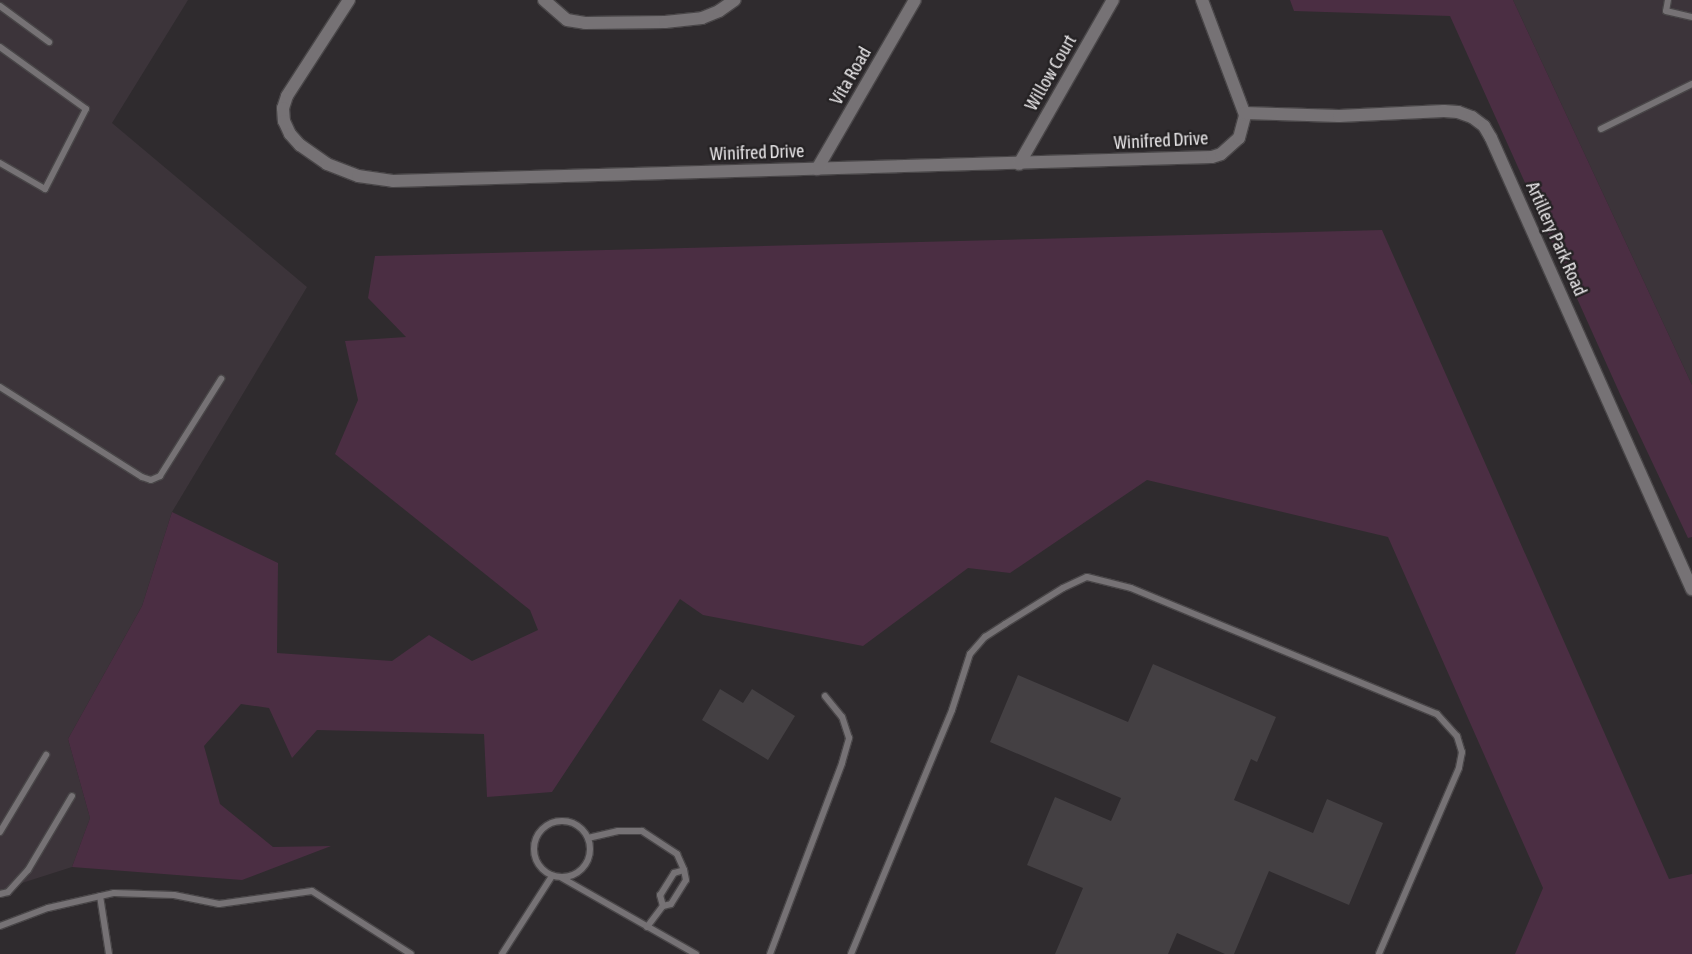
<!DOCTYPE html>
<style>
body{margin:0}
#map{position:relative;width:1692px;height:954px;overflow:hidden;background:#2f2b2e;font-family:"Asap Condensed",sans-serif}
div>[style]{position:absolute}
.built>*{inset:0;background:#3c343a}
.green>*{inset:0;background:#4b2e43}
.building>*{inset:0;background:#444043}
.roads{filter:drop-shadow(1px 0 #494648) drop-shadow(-1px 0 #494648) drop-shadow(0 1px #494648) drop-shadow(0 -1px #494648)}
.lane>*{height:6px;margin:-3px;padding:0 3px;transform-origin:3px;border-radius:3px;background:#767275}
.lane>.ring{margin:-3px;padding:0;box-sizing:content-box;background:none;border:6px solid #767275;border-radius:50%}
.street>*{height:12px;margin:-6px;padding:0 6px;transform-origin:6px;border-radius:6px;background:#767275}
span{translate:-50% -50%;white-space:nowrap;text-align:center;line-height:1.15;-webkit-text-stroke:5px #252224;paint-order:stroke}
.street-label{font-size:18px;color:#e7e5e7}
</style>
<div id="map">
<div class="built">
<div style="clip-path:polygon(0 0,188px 0,112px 123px,307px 287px,172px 512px,142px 606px,68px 739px,90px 818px,72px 867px,0 890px)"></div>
<div style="clip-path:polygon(1513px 0,1692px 0,1692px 385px)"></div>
</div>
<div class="green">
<div style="clip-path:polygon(1290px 0,1513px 0,1692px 385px,1692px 537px,1688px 538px,1620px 394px,1450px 16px,1294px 11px)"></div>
<div style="clip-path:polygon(1382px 230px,1669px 879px,1692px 874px,1692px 954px,1515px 954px,1543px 888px,1388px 537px,1147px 480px,1010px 573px,968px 568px,863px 646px,703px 615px,680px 599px,552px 792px,487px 797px,484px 734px,317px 730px,292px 758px,269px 708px,241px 704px,204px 746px,220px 804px,273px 847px,331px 846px,242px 880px,72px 867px,90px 818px,68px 739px,142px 606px,172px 512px,278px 563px,277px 653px,392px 661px,429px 635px,472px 661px,538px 630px,530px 610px,335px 454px,358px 400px,345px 341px,406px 337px,368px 298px,375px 256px)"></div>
</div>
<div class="building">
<div style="clip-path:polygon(1153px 664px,1276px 717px,1257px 762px,1251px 759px,1234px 800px,1313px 833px,1327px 799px,1383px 823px,1349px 905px,1269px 871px,1234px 954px,1225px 954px,1177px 933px,1168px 954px,1055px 954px,1083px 888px,1027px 865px,1055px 797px,1111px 821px,1121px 798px,990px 742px,1018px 675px,1128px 722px)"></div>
<div style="clip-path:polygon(720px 689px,743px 703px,752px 689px,795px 716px,768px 760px,702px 720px)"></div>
</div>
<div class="roads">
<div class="lane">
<div style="left:1668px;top:0;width:11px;rotate:100deg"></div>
<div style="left:1666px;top:11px;width:27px;rotate:13deg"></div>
<div style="left:0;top:6px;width:61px;rotate:36.3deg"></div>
<div style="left:0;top:47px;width:106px;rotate:35.8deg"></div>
<div style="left:86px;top:109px;width:90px;rotate:117.1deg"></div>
<div style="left:45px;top:189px;width:52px;rotate:-150deg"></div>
<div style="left:1601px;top:129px;width:102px;rotate:-26.3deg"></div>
<div style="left:0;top:387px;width:168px;rotate:32.4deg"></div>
<div style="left:142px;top:477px;width:9px;rotate:18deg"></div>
<div style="left:151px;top:480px;width:10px;rotate:-24deg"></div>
<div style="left:160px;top:476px;width:115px;rotate:-57.8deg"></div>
<div class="ring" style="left:534px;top:821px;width:50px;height:50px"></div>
<div style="left:0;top:832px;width:90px;rotate:-59.1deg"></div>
<div style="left:588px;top:838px;width:31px;rotate:-13deg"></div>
<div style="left:618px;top:831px;width:24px"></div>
<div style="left:642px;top:831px;width:42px;rotate:33.3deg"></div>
<div style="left:677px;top:854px;width:17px;rotate:66deg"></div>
<div style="left:562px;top:878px;width:154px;rotate:29.6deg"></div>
<div style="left:0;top:894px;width:8px;rotate:-14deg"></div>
<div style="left:8px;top:892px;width:30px;rotate:-48deg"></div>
<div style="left:28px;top:870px;width:86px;rotate:-59.3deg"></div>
<div style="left:100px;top:896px;width:59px;rotate:81.2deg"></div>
<div style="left:0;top:926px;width:51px;rotate:-20.6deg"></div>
<div style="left:48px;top:908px;width:68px;rotate:-12.8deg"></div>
<div style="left:114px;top:893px;width:60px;rotate:1.9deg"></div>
<div style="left:174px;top:895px;width:46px;rotate:11.3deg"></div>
<div style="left:219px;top:904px;width:94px;rotate:-8deg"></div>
<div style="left:312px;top:891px;width:117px;rotate:32.5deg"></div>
<div style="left:647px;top:927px;width:26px;rotate:-53deg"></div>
<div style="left:663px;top:906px;width:8px;rotate:-14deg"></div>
<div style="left:671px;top:904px;width:28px;rotate:-58deg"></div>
<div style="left:686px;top:880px;width:10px;rotate:-101deg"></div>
<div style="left:684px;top:870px;width:10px;rotate:163deg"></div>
<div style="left:674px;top:873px;width:26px;rotate:122deg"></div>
<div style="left:660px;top:895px;width:11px;rotate:75deg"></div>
<div style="left:502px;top:954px;width:93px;rotate:-57.3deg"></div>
<div style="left:770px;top:954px;width:204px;rotate:-69.3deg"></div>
<div style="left:842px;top:763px;width:26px;rotate:-74deg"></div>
<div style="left:849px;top:738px;width:22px;rotate:-108deg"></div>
<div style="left:842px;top:717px;width:27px;rotate:-129deg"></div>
<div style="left:851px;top:954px;width:264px;rotate:-67.5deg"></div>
<div style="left:952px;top:710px;width:59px;rotate:-72.2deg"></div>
<div style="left:970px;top:654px;width:23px;rotate:-49deg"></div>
<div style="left:985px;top:637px;width:24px;rotate:-33deg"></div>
<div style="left:1005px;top:624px;width:68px;rotate:-31.8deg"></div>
<div style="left:1063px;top:588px;width:26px;rotate:-25deg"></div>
<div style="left:1087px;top:577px;width:45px;rotate:14deg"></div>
<div style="left:1131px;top:588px;width:331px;rotate:22.4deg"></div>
<div style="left:1437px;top:714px;width:30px;rotate:48deg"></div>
<div style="left:1457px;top:736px;width:17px;rotate:73deg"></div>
<div style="left:1462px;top:752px;width:16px;rotate:101deg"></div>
<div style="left:1459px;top:768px;width:202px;rotate:113.3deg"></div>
</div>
<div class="street">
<div style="left:349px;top:0;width:114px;rotate:122.9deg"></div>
<div style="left:287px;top:96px;width:13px;rotate:108deg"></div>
<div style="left:283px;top:108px;width:13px;rotate:86deg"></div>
<div style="left:284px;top:121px;width:14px;rotate:65deg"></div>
<div style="left:290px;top:134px;width:15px;rotate:48deg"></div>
<div style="left:300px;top:145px;width:33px;rotate:35deg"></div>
<div style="left:327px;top:164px;width:33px;rotate:21deg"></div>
<div style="left:358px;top:176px;width:35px;rotate:8deg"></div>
<div style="left:393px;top:181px;width:819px;rotate:-1.68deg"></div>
<div style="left:1212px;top:157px;width:9px;rotate:-18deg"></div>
<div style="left:1221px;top:154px;width:24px;rotate:-42deg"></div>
<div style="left:1239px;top:138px;width:24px;rotate:-75deg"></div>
<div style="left:1245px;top:115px;width:123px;rotate:-110.5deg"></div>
<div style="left:544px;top:0;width:30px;rotate:41deg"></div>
<div style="left:567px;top:20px;width:18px;rotate:9deg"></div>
<div style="left:585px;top:23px;width:80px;rotate:-0.7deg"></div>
<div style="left:665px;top:22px;width:37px;rotate:-6deg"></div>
<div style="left:702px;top:18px;width:18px;rotate:-22deg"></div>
<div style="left:719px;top:11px;width:19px;rotate:-35deg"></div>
<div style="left:1245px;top:113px;width:94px;rotate:1.8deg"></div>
<div style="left:1339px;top:116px;width:105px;rotate:-2.7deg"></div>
<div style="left:1444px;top:111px;width:14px;rotate:4deg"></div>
<div style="left:1458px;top:112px;width:15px;rotate:20deg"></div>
<div style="left:1472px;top:117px;width:15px;rotate:37deg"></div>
<div style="left:1484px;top:126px;width:14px;rotate:60deg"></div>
<div style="left:1491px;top:138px;width:494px;rotate:66deg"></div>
<div style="left:1019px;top:164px;width:189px;rotate:-60.2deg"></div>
<div style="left:817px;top:169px;width:195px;rotate:-59.9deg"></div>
</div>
</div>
<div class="street-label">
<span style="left:1051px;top:73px;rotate:-60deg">Willow Court</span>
<span style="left:851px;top:76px;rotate:-60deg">Vita Road</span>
<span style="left:1161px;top:141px;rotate:-3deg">Winifred Drive</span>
<span style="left:757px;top:153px;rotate:-2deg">Winifred Drive</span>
<span style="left:1556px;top:239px;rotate:66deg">Artillery Park Road</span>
</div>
</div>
